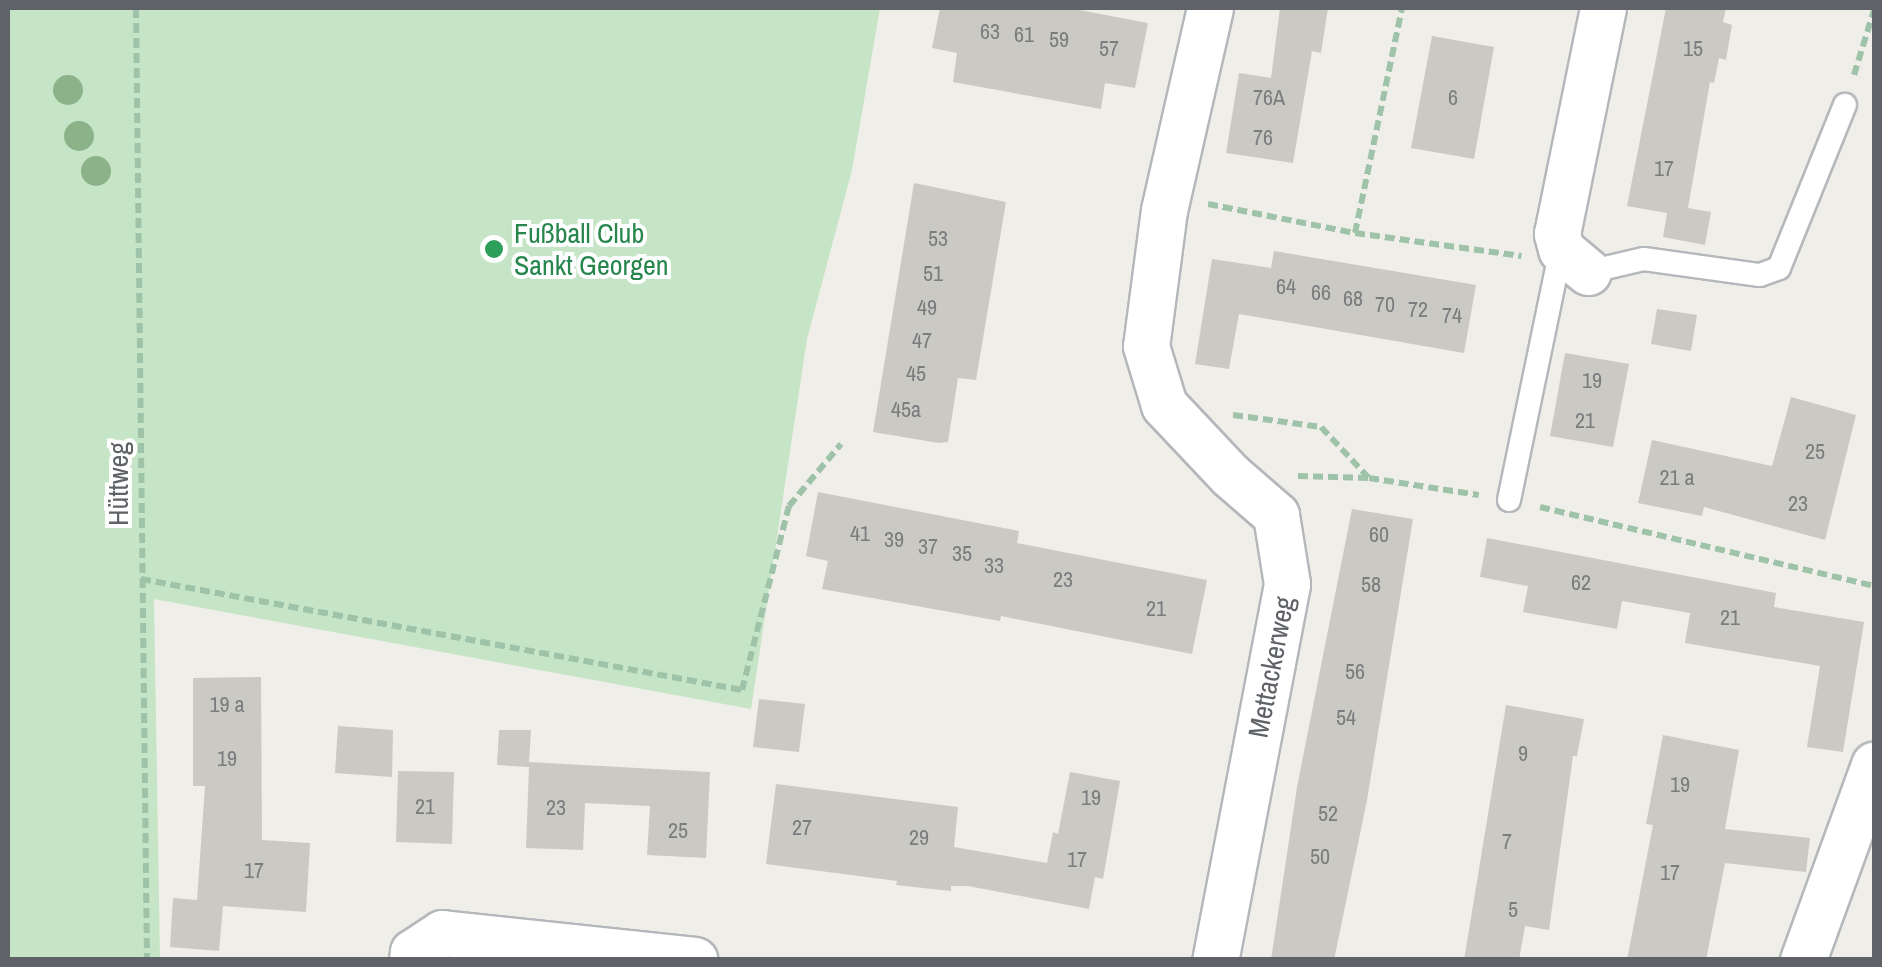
<!DOCTYPE html>
<meta charset="utf-8">
<style>
body{margin:0}
#map{position:relative;width:1882px;height:967px;overflow:hidden;background:#f0eee8;font-family:"Archivo Narrow",sans-serif}
div>[style]{position:absolute}
.green>*{inset:0;background:#c6e5c6}
.building>*{inset:0;background:#cbc9c4}
.path>*{height:6px;margin-top:-3px;transform-origin:0;background:repeating-linear-gradient(90deg,#9ec3a9 0 10px,transparent 0 15px)}
.roads{filter:drop-shadow(2px 0 #b4b7bb) drop-shadow(-2px 0 #b4b7bb) drop-shadow(0 2px #b4b7bb) drop-shadow(0 -2px #b4b7bb)}
.service>*{height:22px;margin:-11px;padding:0 11px;transform-origin:11px;border-radius:11px;background:#fff}
.minor>*{height:45px;margin:-22.5px;padding:0 22.5px;transform-origin:22.5px;border-radius:22.5px;background:#fff}
.trees>*{width:30px;height:30px;margin:-15px;border-radius:50%;background:#8cb28a}
.dots>*{width:28px;height:28px;translate:-50% -50%;box-sizing:border-box;border:5px solid #fff;border-radius:50%}
span{translate:-50% -50%;white-space:nowrap;text-align:center;line-height:1.15;-webkit-text-stroke:8px #fff;paint-order:stroke}
.number-label{font-size:22px;color:#7a7c7e}
.number-label span{-webkit-text-stroke-width:0}
.leisure-label{font-size:28px;color:#27864d}
.left{translate:0 -50%;text-align:left}
.street-label{font-size:28px;color:#5f6267}
.frame{position:absolute;inset:0;border:10px solid #5f6267;pointer-events:none}
</style>
<div id="map">
<div class="green">
<div style="clip-path:polygon(8px 8px,880px 8px,852px 170px,807px 339px,751px 709px,154px 599px,160px 959px,8px 959px)"></div>
</div>
<div class="building">
<div style="clip-path:polygon(940px 8px,1069px 8px,1148px 23px,1135px 88px,1105px 83px,1101px 109px,953px 82px,957px 53px,932px 48px)"></div>
<div style="clip-path:polygon(1280px 8px,1328px 8px,1321px 53px,1312px 51px,1293px 163px,1226px 153px,1239px 73px,1271px 78px)"></div>
<div style="clip-path:polygon(1666px 8px,1726px 8px,1723px 22px,1732px 25px,1726px 60px,1719px 58px,1714px 83px,1710px 82px,1688px 208px,1711px 212px,1705px 245px,1663px 237px,1667px 213px,1627px 206px)"></div>
<div style="clip-path:polygon(1432px 36px,1494px 47px,1474px 159px,1411px 148px)"></div>
<div style="clip-path:polygon(914px 183px,1006px 202px,976px 380px,958px 378px,948px 442px,939px 443px,873px 432px)"></div>
<div style="clip-path:polygon(1274px 251px,1476px 285px,1464px 353px,1239px 314px,1229px 369px,1195px 364px,1212px 259px,1271px 268px)"></div>
<div style="clip-path:polygon(1657px 309px,1697px 315px,1691px 351px,1651px 344px)"></div>
<div style="clip-path:polygon(1565px 353px,1629px 364px,1613px 447px,1550px 436px)"></div>
<div style="clip-path:polygon(1791px 397px,1856px 415px,1825px 540px,1704px 507px,1702px 516px,1638px 503px,1652px 440px,1772px 466px)"></div>
<div style="clip-path:polygon(818px 492px,1019px 531px,1017px 543px,1207px 580px,1192px 654px,1001px 616px,1000px 621px,822px 589px,828px 561px,806px 556px)"></div>
<div style="clip-path:polygon(1352px 509px,1413px 519px,1367px 800px,1334px 960px,1271px 960px,1297px 787px)"></div>
<div style="clip-path:polygon(1487px 538px,1776px 593px,1774px 607px,1864px 622px,1843px 752px,1807px 747px,1820px 666px,1685px 643px,1690px 613px,1622px 601px,1617px 629px,1523px 612px,1528px 586px,1480px 577px)"></div>
<div style="clip-path:polygon(261px 677px,262px 840px,310px 843px,306px 912px,223px 906px,219px 951px,170px 947px,173px 898px,197px 900px,205px 786px,193px 786px,193px 678px)"></div>
<div style="clip-path:polygon(759px 699px,805px 704px,799px 752px,753px 747px)"></div>
<div style="clip-path:polygon(1506px 705px,1584px 719px,1577px 756px,1573px 756px,1549px 930px,1525px 926px,1519px 960px,1464px 960px)"></div>
<div style="clip-path:polygon(338px 726px,393px 730px,392px 777px,335px 773px)"></div>
<div style="clip-path:polygon(499px 730px,531px 730px,529px 762px,710px 772px,706px 858px,647px 855px,650px 806px,585px 803px,583px 850px,526px 848px,529px 767px,497px 765px)"></div>
<div style="clip-path:polygon(1663px 735px,1739px 750px,1725px 829px,1810px 838px,1806px 872px,1725px 863px,1706px 960px,1627px 960px,1653px 825px,1646px 824px)"></div>
<div style="clip-path:polygon(398px 771px,454px 772px,452px 844px,396px 842px)"></div>
<div style="clip-path:polygon(1070px 772px,1120px 781px,1103px 879px,1095px 877px,1089px 909px,968px 886px,951px 886px,951px 891px,896px 885px,897px 881px,766px 864px,776px 784px,958px 807px,954px 847px,1047px 863px,1053px 832px,1058px 834px)"></div>
</div>
<div class="path">
<div style="left:136px;top:8px;width:952px;rotate:89.34deg"></div>
<div style="left:1854px;top:75px;width:68px;rotate:-72.9deg"></div>
<div style="left:1208px;top:204px;width:150px;rotate:11.2deg"></div>
<div style="left:1355px;top:233px;width:168px;rotate:7.9deg"></div>
<div style="left:1355px;top:233px;width:230px;rotate:-78.2deg"></div>
<div style="left:1233px;top:415px;width:89px;rotate:7.8deg"></div>
<div style="left:1321px;top:427px;width:69px;rotate:46.8deg"></div>
<div style="left:1298px;top:476px;width:71px;rotate:1.6deg"></div>
<div style="left:1369px;top:478px;width:111px;rotate:8.8deg"></div>
<div style="left:1540px;top:507px;width:343px;rotate:13.3deg"></div>
<div style="left:141px;top:579px;width:611px;rotate:10.46deg"></div>
<div style="left:742px;top:690px;width:190px;rotate:-75.7deg"></div>
<div style="left:789px;top:506px;width:81px;rotate:-50deg"></div>
</div>
<div class="roads">
<div class="service">
<div style="left:1588px;top:272px;width:57px;rotate:-13.1deg"></div>
<div style="left:1644px;top:259px;width:117px;rotate:7.9deg"></div>
<div style="left:1760px;top:275px;width:20px;rotate:-20deg"></div>
<div style="left:1779px;top:268px;width:176px;rotate:-68deg"></div>
<div style="left:1509px;top:500px;width:256px;rotate:-78.3deg"></div>
</div>
<div class="minor">
<div style="left:1210px;top:8px;width:207px;rotate:102.8deg"></div>
<div style="left:1164px;top:210px;width:137px;rotate:97.5deg"></div>
<div style="left:1146px;top:346px;width:62px;rotate:73deg"></div>
<div style="left:1164px;top:405px;width:96px;rotate:46.7deg"></div>
<div style="left:1230px;top:475px;width:61px;rotate:41deg"></div>
<div style="left:1276px;top:515px;width:70px;rotate:80.9deg"></div>
<div style="left:1287px;top:584px;width:383px;rotate:100.8deg"></div>
<div style="left:1588px;top:272px;width:35px;rotate:-140deg"></div>
<div style="left:1561px;top:249px;width:16px;rotate:-105deg"></div>
<div style="left:1557px;top:234px;width:231px;rotate:-78.5deg"></div>
<div style="left:412px;top:960px;width:8px;rotate:-83deg"></div>
<div style="left:413px;top:952px;width:35px;rotate:-33deg"></div>
<div style="left:442px;top:933px;width:254px;rotate:6.1deg"></div>
<div style="left:1803px;top:960px;width:208px;rotate:-70deg"></div>
</div>
</div>
<div class="trees">
<div style="left:68px;top:90px"></div>
<div style="left:79px;top:136px"></div>
<div style="left:96px;top:171px"></div>
</div>
<div class="dots">
<div style="left:494px;top:249px;background:#2e9e5b"></div>
</div>
<div class="number-label">
<span style="left:990px;top:32px">63</span>
<span style="left:1024px;top:35px">61</span>
<span style="left:1059px;top:40px">59</span>
<span style="left:1109px;top:49px">57</span>
<span style="left:1693px;top:49px">15</span>
<span style="left:1269px;top:98px">76A</span>
<span style="left:1453px;top:98px">6</span>
<span style="left:1263px;top:138px">76</span>
<span style="left:1664px;top:169px">17</span>
<span style="left:938px;top:239px">53</span>
<span style="left:933px;top:274px">51</span>
<span style="left:1286px;top:287px">64</span>
<span style="left:1321px;top:293px">66</span>
<span style="left:1353px;top:299px">68</span>
<span style="left:1385px;top:305px">70</span>
<span style="left:927px;top:308px">49</span>
<span style="left:1418px;top:310px">72</span>
<span style="left:1452px;top:316px">74</span>
<span style="left:922px;top:341px">47</span>
<span style="left:916px;top:374px">45</span>
<span style="left:1592px;top:381px">19</span>
<span style="left:906px;top:410px">45a</span>
<span style="left:1585px;top:421px">21</span>
<span style="left:1815px;top:452px">25</span>
<span style="left:1677px;top:478px">21 a</span>
<span style="left:1798px;top:504px">23</span>
<span style="left:860px;top:534px">41</span>
<span style="left:1379px;top:535px">60</span>
<span style="left:894px;top:540px">39</span>
<span style="left:928px;top:547px">37</span>
<span style="left:962px;top:554px">35</span>
<span style="left:994px;top:566px">33</span>
<span style="left:1063px;top:580px">23</span>
<span style="left:1581px;top:583px">62</span>
<span style="left:1371px;top:585px">58</span>
<span style="left:1156px;top:609px">21</span>
<span style="left:1730px;top:618px">21</span>
<span style="left:1355px;top:672px">56</span>
<span style="left:227px;top:705px">19 a</span>
<span style="left:1346px;top:718px">54</span>
<span style="left:1523px;top:754px">9</span>
<span style="left:227px;top:759px">19</span>
<span style="left:1680px;top:785px">19</span>
<span style="left:1091px;top:798px">19</span>
<span style="left:425px;top:807px">21</span>
<span style="left:556px;top:808px">23</span>
<span style="left:1328px;top:814px">52</span>
<span style="left:802px;top:828px">27</span>
<span style="left:678px;top:831px">25</span>
<span style="left:919px;top:838px">29</span>
<span style="left:1507px;top:842px">7</span>
<span style="left:1320px;top:857px">50</span>
<span style="left:1077px;top:860px">17</span>
<span style="left:254px;top:871px">17</span>
<span style="left:1670px;top:873px">17</span>
<span style="left:1513px;top:910px">5</span>
</div>
<div class="leisure-label">
<span class="left" style="left:514px;top:249px">Fußball Club<br>Sankt Georgen</span>
</div>
<div class="street-label">
<span style="left:118px;top:484px;rotate:-90deg">Hüttweg</span>
<span style="left:1271px;top:667px;rotate:-79deg">Mettackerweg</span>
</div>
<div class="frame"></div>
</div>
